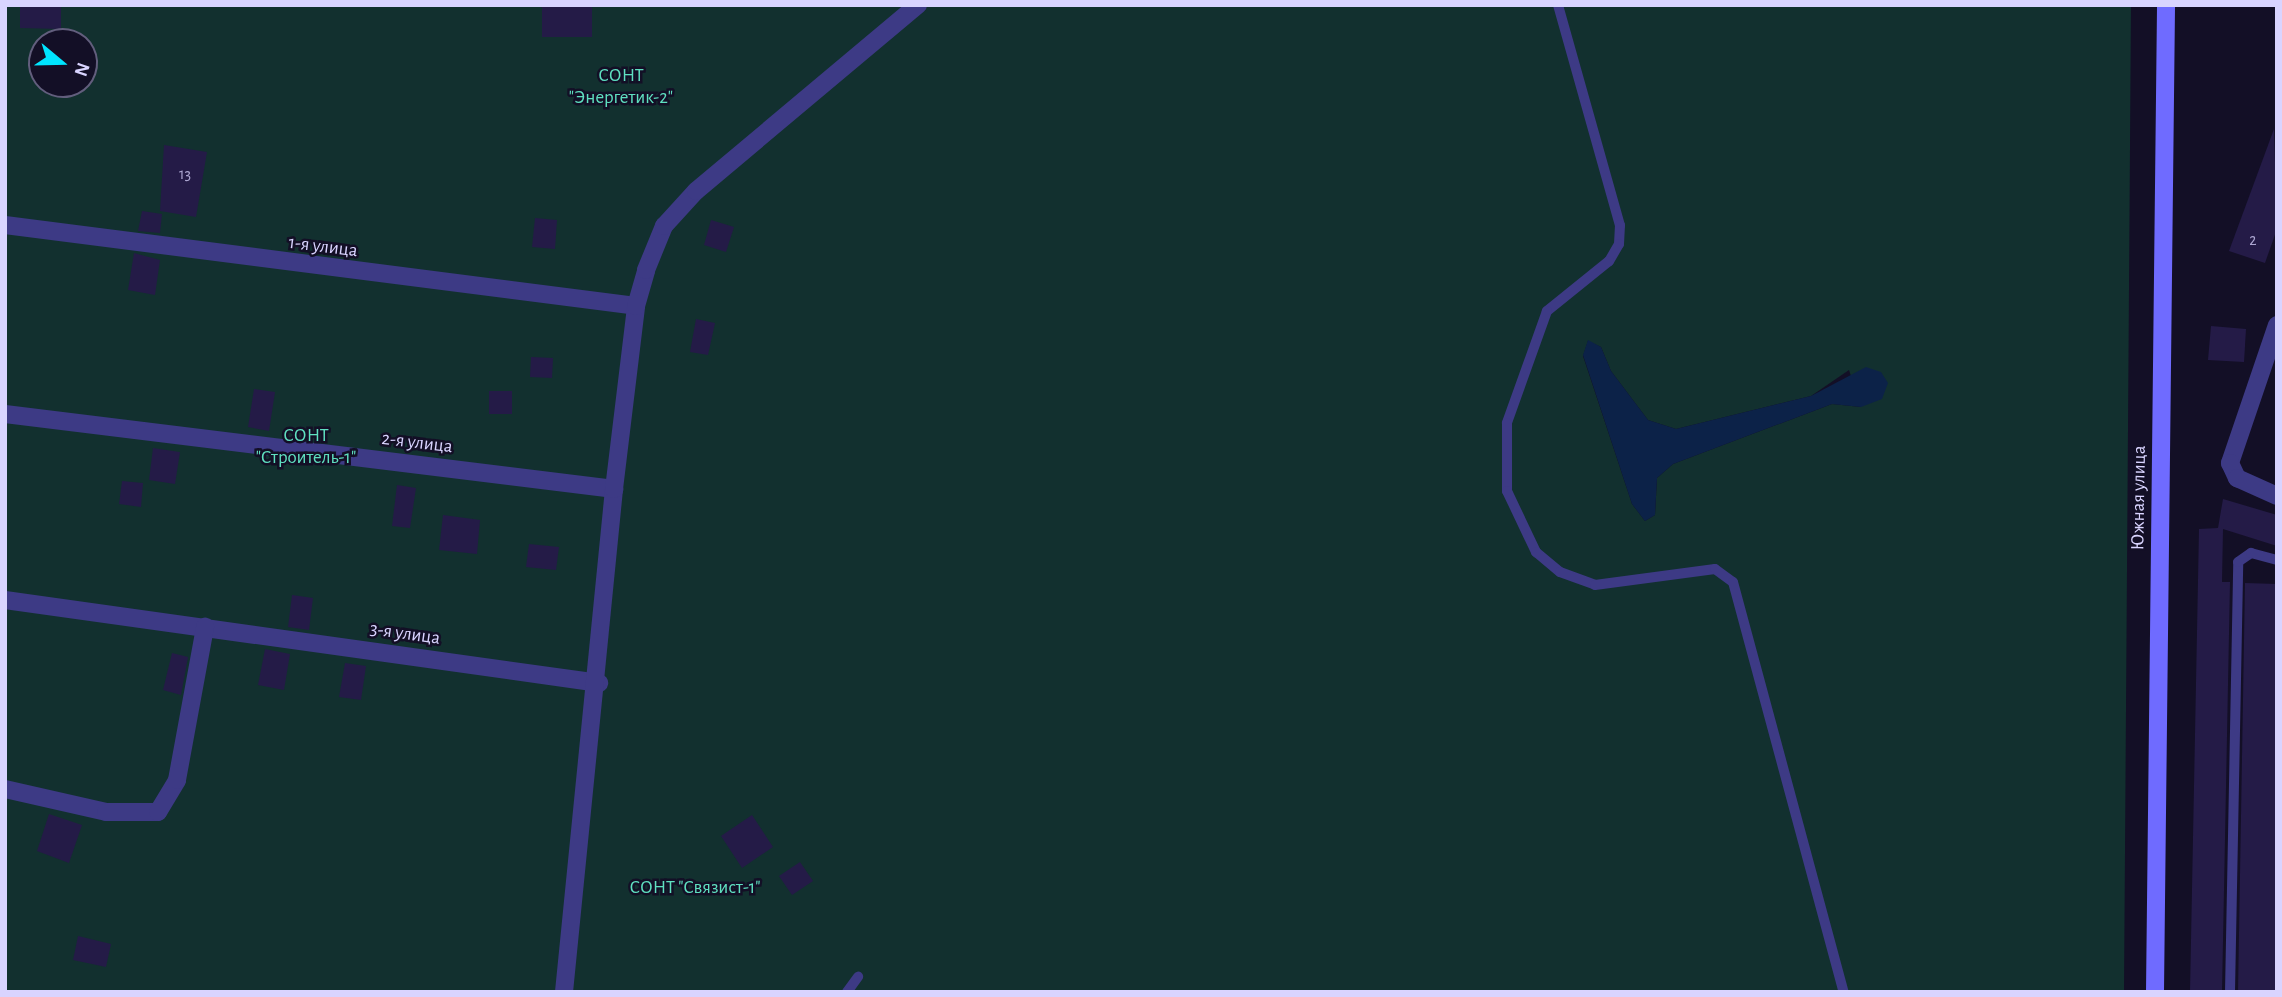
<!DOCTYPE html>
<meta charset="utf-8">
<style>
body{margin:0}
#map{position:relative;width:2282px;height:997px;overflow:hidden;background:#130f26;font-family:"Alegreya Sans",sans-serif}
div>[style]{position:absolute}
.green>*{inset:0;background:#12302f}
.water>*{inset:0;background:#0c2248}
.building>*{inset:0;background:#241b47}
.service>*{height:10px;margin:-5px;padding:0 5px;transform-origin:5px;border-radius:5px;background:#3d3a85}
.minor>*{height:18px;margin:-9px;padding:0 9px;transform-origin:9px;border-radius:9px;background:#3d3a85}
.secondary>*{height:18px;margin:-9px;padding:0 9px;transform-origin:9px;border-radius:9px;background:#6f6bff}
span{translate:-50% -50%;white-space:nowrap;text-align:center;line-height:1.15;-webkit-text-stroke:5px #130f26;paint-order:stroke}
.number-label{font-size:16px;color:#aca6d1}
.number-label span{-webkit-text-stroke-width:0}
.park-label{font-size:19px;color:#5fe0c0}
.street-label{font-size:19px;color:#d9d4ff}
.frame{position:absolute;inset:0;border:7px solid #d9d4ff;pointer-events:none}
.north{position:absolute;left:28px;top:28px;width:70px;height:70px;box-sizing:border-box;background:#130f26;border:2px solid #625e7d;border-radius:50%;rotate:109deg;font-size:19px;font-weight:700;line-height:28px;text-align:center;color:#d9d4ff}
.north::after{content:'';display:block;margin:auto;width:24px;height:32px;background:#00e5ff;clip-path:polygon(50% 0,100% 100%,50% 72%,0 100%)}
</style>
<div id="map">
<div class="green">
<div style="clip-path:polygon(evenodd,5px 5px,2131px 5px,2124px 992px,5px 992px,5px 5px,42px 42px,84px 42px,84px 84px,42px 84px,42px 42px,5px 5px,1588px 341px,1601px 347px,1611px 371px,1648px 420px,1676px 429px,1811px 396px,1849px 370px,1861px 407px,1832px 404px,1673px 464px,1657px 478px,1655px 515px,1645px 521px,1632px 504px,1583px 356px,1588px 341px)"></div>
</div>
<div class="water">
<div style="clip-path:polygon(1588px 340px,1601px 347px,1611px 371px,1648px 420px,1676px 429px,1811px 396px,1866px 367px,1881px 372px,1888px 383px,1882px 399px,1861px 407px,1832px 404px,1673px 464px,1657px 478px,1655px 515px,1645px 521px,1632px 504px,1583px 355px)"></div>
</div>
<div class="building">
<div style="clip-path:polygon(20px 5px,61px 5px,61px 29px,20px 28px)"></div>
<div style="clip-path:polygon(542px 5px,592px 5px,592px 37px,542px 37px)"></div>
<div style="clip-path:polygon(2274px 129px,2277px 229px,2265px 263px,2229px 251px)"></div>
<div style="clip-path:polygon(164px 145px,207px 152px,196px 217px,160px 211px)"></div>
<div style="clip-path:polygon(142px 211px,162px 214px,160px 233px,138px 231px)"></div>
<div style="clip-path:polygon(535px 218px,557px 220px,555px 249px,532px 247px)"></div>
<div style="clip-path:polygon(711px 220px,734px 227px,726px 252px,704px 245px)"></div>
<div style="clip-path:polygon(134px 253px,160px 260px,155px 295px,128px 290px)"></div>
<div style="clip-path:polygon(696px 319px,715px 323px,708px 355px,690px 352px)"></div>
<div style="clip-path:polygon(2211px 326px,2246px 329px,2244px 362px,2208px 360px)"></div>
<div style="clip-path:polygon(531px 357px,553px 358px,552px 378px,530px 377px)"></div>
<div style="clip-path:polygon(254px 389px,275px 392px,269px 431px,248px 427px)"></div>
<div style="clip-path:polygon(489px 391px,512px 391px,512px 414px,489px 414px)"></div>
<div style="clip-path:polygon(153px 448px,180px 452px,175px 484px,149px 480px)"></div>
<div style="clip-path:polygon(122px 481px,143px 483px,141px 507px,119px 504px)"></div>
<div style="clip-path:polygon(397px 485px,416px 488px,410px 528px,392px 526px)"></div>
<div style="clip-path:polygon(2223px 499px,2277px 515px,2277px 546px,2223px 529px,2222px 582px,2230px 582px,2222px 992px,2190px 992px,2199px 529px,2218px 528px)"></div>
<div style="clip-path:polygon(443px 515px,480px 520px,477px 554px,439px 550px)"></div>
<div style="clip-path:polygon(529px 544px,559px 547px,556px 570px,526px 567px)"></div>
<div style="clip-path:polygon(2245px 583px,2277px 584px,2277px 992px,2238px 992px)"></div>
<div style="clip-path:polygon(292px 595px,313px 598px,309px 630px,288px 627px)"></div>
<div style="clip-path:polygon(265px 649px,290px 654px,284px 690px,258px 685px)"></div>
<div style="clip-path:polygon(172px 653px,188px 657px,181px 695px,163px 690px)"></div>
<div style="clip-path:polygon(345px 663px,366px 666px,361px 700px,339px 697px)"></div>
<div style="clip-path:polygon(49px 814px,82px 825px,69px 863px,37px 851px)"></div>
<div style="clip-path:polygon(752px 815px,773px 847px,742px 868px,721px 836px)"></div>
<div style="clip-path:polygon(800px 862px,813px 881px,792px 895px,779px 876px)"></div>
<div style="clip-path:polygon(78px 936px,111px 944px,106px 967px,73px 960px)"></div>
</div>
<div class="service">
<div style="left:1558px;top:5px;width:229px;rotate:74.3deg"></div>
<div style="left:1620px;top:225px;width:19px;rotate:93deg"></div>
<div style="left:1619px;top:244px;width:20px;rotate:120deg"></div>
<div style="left:1609px;top:261px;width:80px;rotate:141.1deg"></div>
<div style="left:1547px;top:311px;width:119px;rotate:109.7deg"></div>
<div style="left:1507px;top:423px;width:68px;rotate:90deg"></div>
<div style="left:1507px;top:491px;width:68px;rotate:64.6deg"></div>
<div style="left:1536px;top:552px;width:31px;rotate:40deg"></div>
<div style="left:1560px;top:572px;width:37px;rotate:20deg"></div>
<div style="left:1595px;top:585px;width:121px;rotate:-7.6deg"></div>
<div style="left:1715px;top:569px;width:22px;rotate:36deg"></div>
<div style="left:1733px;top:582px;width:425px;rotate:74.9deg"></div>
<div style="left:847px;top:992px;width:19px;rotate:-54deg"></div>
<div style="left:2230px;top:992px;width:430px;rotate:-88.9deg"></div>
<div style="left:2238px;top:562px;width:16px;rotate:-35deg"></div>
<div style="left:2251px;top:553px;width:27px;rotate:15deg"></div>
</div>
<div class="minor">
<div style="left:5px;top:225px;width:636px;rotate:7.31deg"></div>
<div style="left:2277px;top:325px;width:146px;rotate:108.8deg"></div>
<div style="left:2230px;top:463px;width:17px;rotate:65deg"></div>
<div style="left:2237px;top:478px;width:44px;rotate:24.2deg"></div>
<div style="left:5px;top:414px;width:614px;rotate:7.02deg"></div>
<div style="left:5px;top:600px;width:600px;rotate:7.95deg"></div>
<div style="left:5px;top:789px;width:104px;rotate:12.8deg"></div>
<div style="left:106px;top:812px;width:52px"></div>
<div style="left:158px;top:812px;width:37px;rotate:-59deg"></div>
<div style="left:177px;top:780px;width:156px;rotate:-79.6deg"></div>
<div style="left:564px;top:992px;width:505px;rotate:-84.32deg"></div>
<div style="left:614px;top:489px;width:184px;rotate:-83.1deg"></div>
<div style="left:636px;top:306px;width:37px;rotate:-74deg"></div>
<div style="left:646px;top:270px;width:48px;rotate:-67.8deg"></div>
<div style="left:664px;top:226px;width:47px;rotate:-47.6deg"></div>
<div style="left:696px;top:191px;width:290px;rotate:-40deg"></div>
</div>
<div class="secondary">
<div style="left:2155px;top:992px;width:987px;rotate:-89.36deg"></div>
</div>
<div class="number-label">
<span style="left:185px;top:174px">13</span>
<span style="left:2253px;top:240px">2</span>
</div>
<div class="park-label">
<span style="left:621px;top:87px">СОНТ<br>"Энергетик-2"</span>
<span style="left:306px;top:447px">СОНТ<br>"Строитель-1"</span>
<span style="left:695px;top:888px">СОНТ "Связист-1"</span>
</div>
<div class="street-label">
<span style="left:323px;top:247px;rotate:7deg">1-я улица</span>
<span style="left:417px;top:443px;rotate:7deg">2-я улица</span>
<span style="left:2139px;top:498px;rotate:-89deg">Южная улица</span>
<span style="left:405px;top:634px;rotate:8deg">3-я улица</span>
</div>
<div class="frame"></div>
<div class="north">N</div>
</div>
